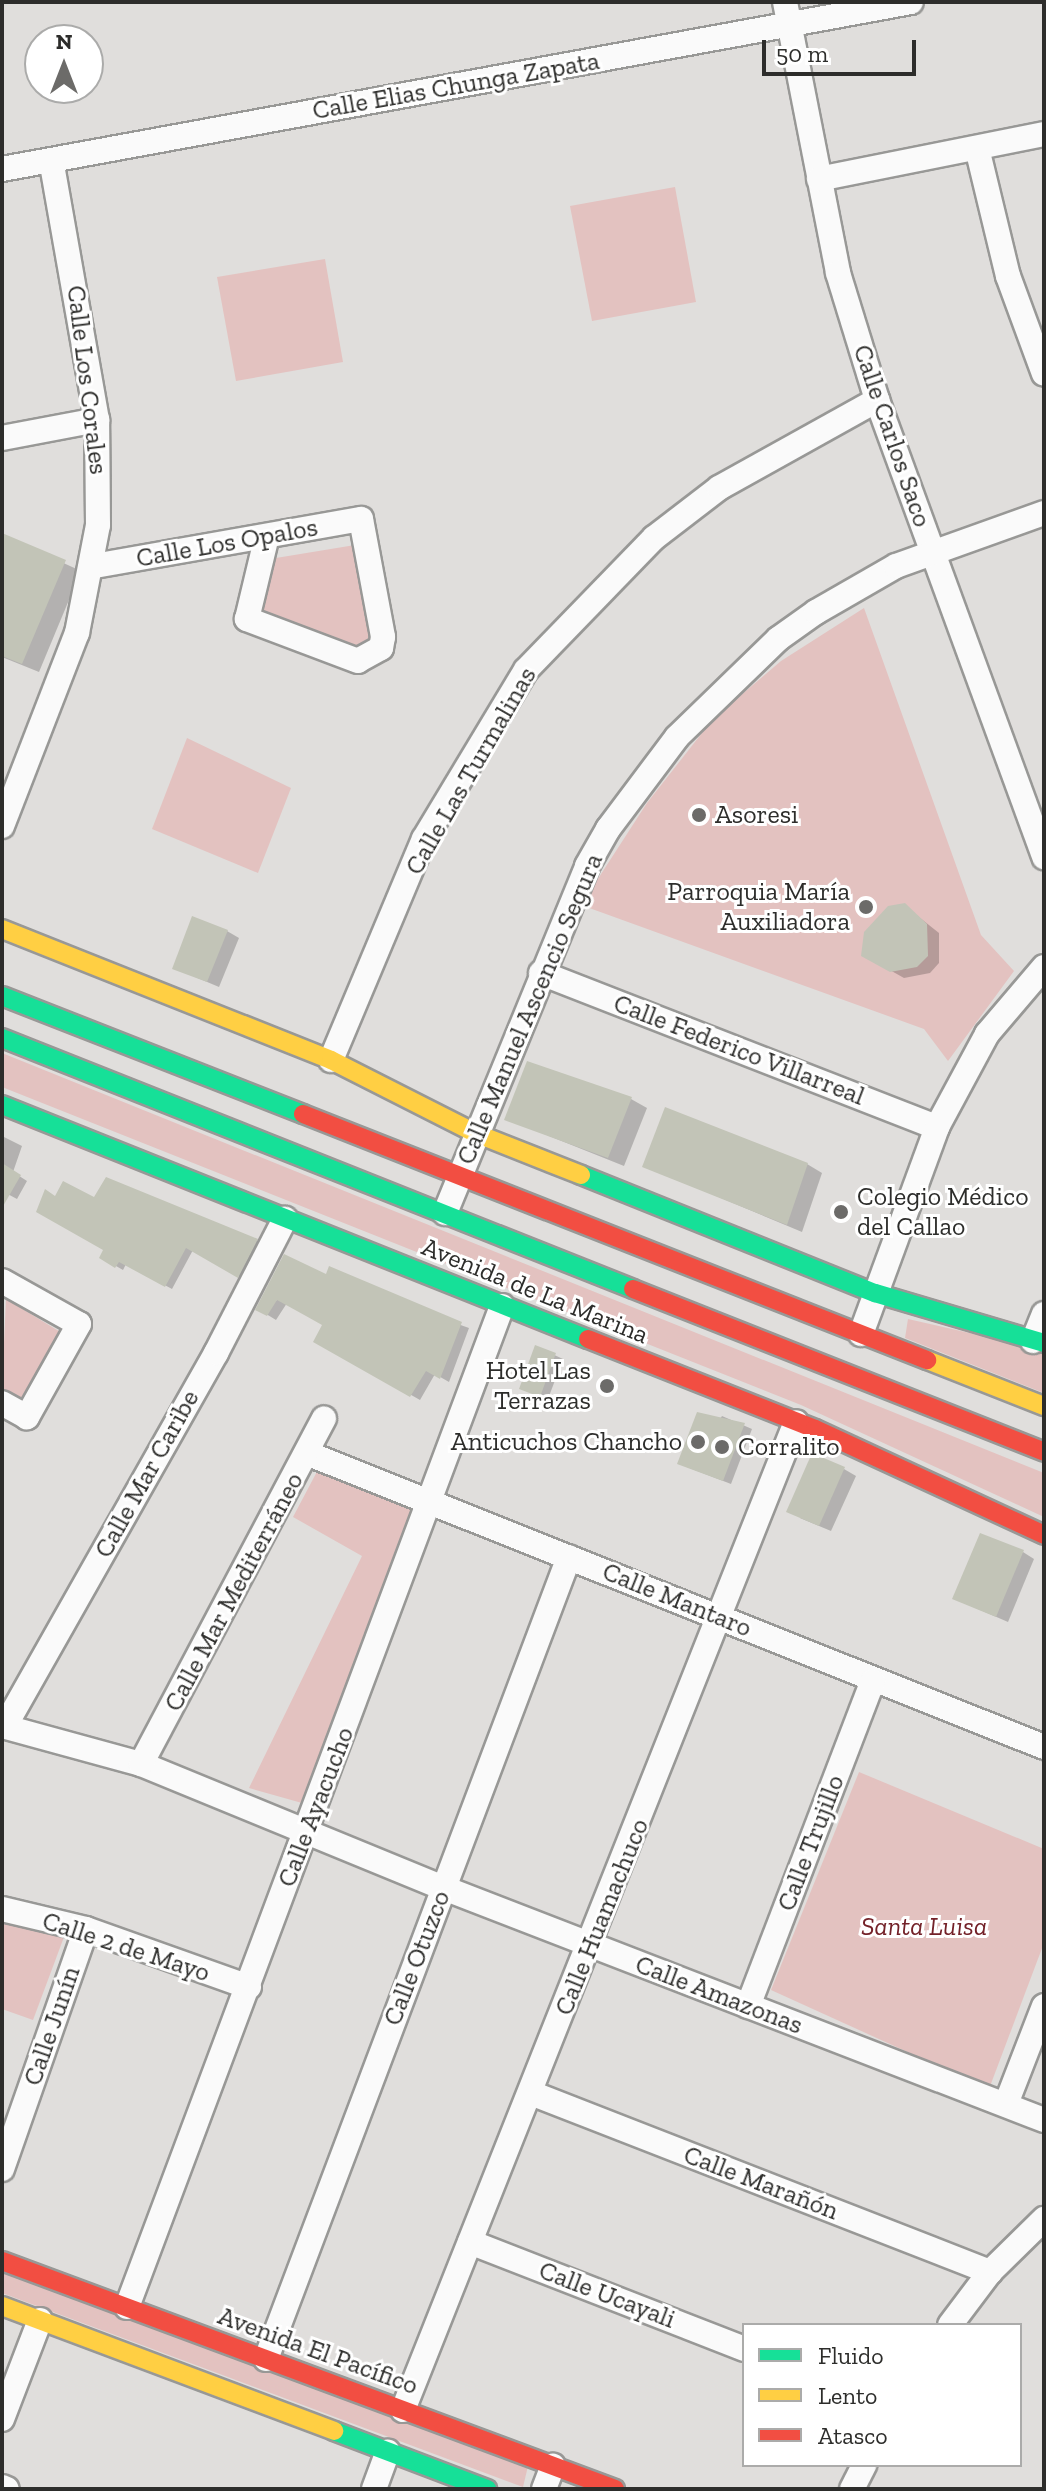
<!DOCTYPE html>
<meta charset="utf-8">
<style>
body{margin:0}
#map{position:relative;width:1046px;height:2491px;overflow:hidden;background:#e0dedc;font-family:"Zilla Slab",serif}
div>[style]{position:absolute}
.green>*{inset:0;background:#e3c2c0}
.shadow>*{inset:0;background:#0003}
.building>*{inset:0;background:#c2c4b7}
.roads{filter:drop-shadow(2px 0 #989896) drop-shadow(-2px 0 #989896) drop-shadow(0 2px #989896) drop-shadow(0 -2px #989896)}
.street>*{height:24px;margin:-12px;padding:0 12px;transform-origin:12px;border-radius:12px;background:#fafafa}
.fast>*{height:18px;margin:-9px;padding:0 9px;transform-origin:9px;border-radius:9px;background:#16e098}
.slow>*{height:18px;margin:-9px;padding:0 9px;transform-origin:9px;border-radius:9px;background:#ffcf43}
.jam>*{height:18px;margin:-9px;padding:0 9px;transform-origin:9px;border-radius:9px;background:#f24e42}
.dots>*{width:22px;height:22px;translate:-50% -50%;box-sizing:border-box;border:4px solid #fff;border-radius:50%}
span{translate:-50% -50%;white-space:nowrap;text-align:center;line-height:1.15;-webkit-text-stroke:6px #fff;paint-order:stroke}
.street-label{font-size:26px;color:#2d2d2b}
.poi-label{font-size:26px;color:#2d2d2b}
.left{translate:0 -50%;text-align:left}
.right{translate:-100% -50%;text-align:right}
.park-label{font-size:26px;color:#732128;font-style:italic}
.frame{position:absolute;inset:0;border:4px solid #2d2d2b;pointer-events:none}
.legend{position:absolute;left:742px;top:2323px;width:280px;height:144px;box-sizing:border-box;background:#fff;border:2px solid #ababaa;margin:0;padding:10px 14px;list-style:none;font-size:24px;color:#2d2d2b}
.legend li{display:flex;align-items:center;gap:16px;height:40px}
.legend b{width:40px;border:2px solid #ababaa}
.north{position:absolute;left:24px;top:24px;width:80px;height:80px;box-sizing:border-box;background:#fff;border:2px solid #ababaa;border-radius:50%;rotate:0deg;font-size:22px;font-weight:700;line-height:32px;text-align:center;color:#2d2d2b}
.north::after{content:'';display:block;margin:auto;width:28px;height:36px;background:#6c6b69;clip-path:polygon(50% 0,100% 100%,50% 72%,0 100%)}
.scale{position:absolute;left:762px;top:40px;width:154px;height:36px;box-sizing:border-box;border:4px solid #2d2d2b;border-top:0;padding-left:10px;font-size:24px;line-height:28px;white-space:nowrap;color:#2d2d2b;-webkit-text-stroke:6px #fff;paint-order:stroke}
</style>
<div id="map">
<div class="green">
<div style="clip-path:polygon(675px 187px,696px 302px,592px 321px,570px 206px)"></div>
<div style="clip-path:polygon(325px 259px,343px 362px,236px 381px,217px 277px)"></div>
<div style="clip-path:polygon(355px 545px,374px 640px,361px 652px,257px 610px,276px 558px)"></div>
<div style="clip-path:polygon(864px 608px,981px 935px,1014px 971px,948px 1061px,924px 1029px,581px 905px,647px 803px,713px 719px,781px 661px)"></div>
<div style="clip-path:polygon(187px 738px,291px 788px,258px 873px,152px 829px)"></div>
<div style="clip-path:polygon(2px 1053px,1044px 1473px,1044px 1517px,801px 1405px,2px 1087px)"></div>
<div style="clip-path:polygon(6px 1299px,62px 1333px,21px 1401px,2px 1389px)"></div>
<div style="clip-path:polygon(908px 1319px,1044px 1350px,1044px 1393px,905px 1338px)"></div>
<div style="clip-path:polygon(321px 1464px,412px 1508px,302px 1803px,249px 1788px,362px 1556px,293px 1517px)"></div>
<div style="clip-path:polygon(859px 1772px,1044px 1849px,1044px 1943px,989px 2089px,771px 1990px)"></div>
<div style="clip-path:polygon(2px 1922px,64px 1937px,33px 2020px,2px 2009px)"></div>
<div style="clip-path:polygon(2px 2265px,529px 2462px,523px 2487px,2px 2293px)"></div>
</div>
<div class="shadow">
<div style="clip-path:polygon(2px 535px,81px 571px,39px 672px,2px 657px)"></div>
<div style="clip-path:polygon(905px 906px,939px 933px,939px 963px,930px 973px,904px 978px,863px 955px)"></div>
<div style="clip-path:polygon(227px 931px,239px 938px,219px 987px,174px 968px)"></div>
<div style="clip-path:polygon(631px 1099px,647px 1108px,624px 1166px,507px 1119px)"></div>
<div style="clip-path:polygon(2px 1136px,22px 1146px,13px 1172px,27px 1181px,17px 1199px,2px 1191px)"></div>
<div style="clip-path:polygon(807px 1164px,822px 1173px,802px 1232px,645px 1166px)"></div>
<div style="clip-path:polygon(56px 1198px,257px 1241px,263px 1245px,245px 1279px,193px 1250px,172px 1289px,126px 1264px,123px 1270px,102px 1258px,106px 1249px)"></div>
<div style="clip-path:polygon(326px 1277px,469px 1328px,449px 1382px,435px 1374px,420px 1400px,316px 1341px,325px 1325px,287px 1303px,276px 1320px,258px 1309px)"></div>
<div style="clip-path:polygon(537px 1347px,563px 1359px,548px 1399px,529px 1392px)"></div>
<div style="clip-path:polygon(722px 1416px,752px 1429px,731px 1484px,687px 1467px)"></div>
<div style="clip-path:polygon(844px 1469px,856px 1476px,831px 1531px,800px 1518px)"></div>
<div style="clip-path:polygon(1023px 1552px,1034px 1559px,1008px 1622px,955px 1599px)"></div>
</div>
<div class="building">
<div style="clip-path:polygon(2px 533px,66px 560px,22px 664px,2px 656px)"></div>
<div style="clip-path:polygon(905px 903px,927px 924px,928px 956px,917px 967px,890px 972px,861px 956px,864px 932px,888px 906px)"></div>
<div style="clip-path:polygon(192px 916px,228px 930px,207px 982px,172px 969px)"></div>
<div style="clip-path:polygon(527px 1061px,632px 1097px,608px 1158px,504px 1120px)"></div>
<div style="clip-path:polygon(665px 1107px,808px 1163px,787px 1225px,642px 1167px)"></div>
<div style="clip-path:polygon(2px 1163px,21px 1175px,2px 1208px)"></div>
<div style="clip-path:polygon(106px 1177px,258px 1239px,238px 1278px,186px 1248px,165px 1287px,119px 1262px,115px 1268px,99px 1258px,103px 1250px,36px 1212px,45px 1189px,55px 1196px,63px 1181px,94px 1197px)"></div>
<div style="clip-path:polygon(284px 1254px,326px 1274px,329px 1266px,462px 1322px,440px 1379px,426px 1371px,410px 1397px,313px 1342px,322px 1325px,306px 1316px,277px 1300px,267px 1316px,255px 1310px)"></div>
<div style="clip-path:polygon(535px 1345px,556px 1353px,540px 1397px,519px 1389px)"></div>
<div style="clip-path:polygon(697px 1412px,745px 1423px,723px 1481px,677px 1464px)"></div>
<div style="clip-path:polygon(812px 1453px,845px 1467px,819px 1526px,786px 1512px)"></div>
<div style="clip-path:polygon(980px 1533px,1024px 1550px,996px 1617px,952px 1599px)"></div>
</div>
<div class="roads">
<div class="street">
<div style="left:785px;top:2px;width:276px;rotate:78.9deg"></div>
<div style="left:838px;top:273px;width:133px;rotate:72.9deg"></div>
<div style="left:877px;top:400px;width:487px;rotate:69.9deg"></div>
<div style="left:977px;top:148px;width:132px;rotate:76.4deg"></div>
<div style="left:1008px;top:276px;width:104px;rotate:69.8deg"></div>
<div style="left:2px;top:169px;width:924px;rotate:-10.41deg"></div>
<div style="left:819px;top:179px;width:229px;rotate:-11.3deg"></div>
<div style="left:2px;top:438px;width:97px;rotate:-10.7deg"></div>
<div style="left:94px;top:566px;width:271px;rotate:-10deg"></div>
<div style="left:361px;top:519px;width:120px;rotate:79.4deg"></div>
<div style="left:383px;top:637px;width:11px;rotate:100deg"></div>
<div style="left:381px;top:648px;width:26px;rotate:151deg"></div>
<div style="left:358px;top:661px;width:119px;rotate:-159.3deg"></div>
<div style="left:247px;top:619px;width:85px;rotate:-76.5deg"></div>
<div style="left:2px;top:826px;width:207px;rotate:-68.8deg"></div>
<div style="left:77px;top:633px;width:110px;rotate:-79deg"></div>
<div style="left:98px;top:525px;width:105px;rotate:-90.5deg"></div>
<div style="left:97px;top:420px;width:264px;rotate:-100deg"></div>
<div style="left:541px;top:973px;width:425px;rotate:21.3deg"></div>
<div style="left:331px;top:1060px;width:240px;rotate:-67.2deg"></div>
<div style="left:424px;top:839px;width:197px;rotate:-58.9deg"></div>
<div style="left:526px;top:670px;width:184px;rotate:-45.9deg"></div>
<div style="left:654px;top:538px;width:82px;rotate:-37.6deg"></div>
<div style="left:719px;top:488px;width:181px;rotate:-29.1deg"></div>
<div style="left:445px;top:1213px;width:375px;rotate:-67.7deg"></div>
<div style="left:587px;top:866px;width:43px;rotate:-60.4deg"></div>
<div style="left:608px;top:829px;width:115px;rotate:-53.1deg"></div>
<div style="left:677px;top:737px;width:141px;rotate:-44.1deg"></div>
<div style="left:778px;top:639px;width:47px;rotate:-35.4deg"></div>
<div style="left:816px;top:612px;width:92px;rotate:-29.9deg"></div>
<div style="left:896px;top:566px;width:157px;rotate:-19.7deg"></div>
<div style="left:2px;top:1281px;width:88px;rotate:29.2deg"></div>
<div style="left:79px;top:1324px;width:107px;rotate:119.2deg"></div>
<div style="left:27px;top:1417px;width:29px;rotate:-151deg"></div>
<div style="left:861px;top:1334px;width:221px;rotate:-69.8deg"></div>
<div style="left:937px;top:1127px;width:106px;rotate:-61.7deg"></div>
<div style="left:987px;top:1034px;width:88px;rotate:-49.6deg"></div>
<div style="left:1033px;top:1341px;width:29px;rotate:-68deg"></div>
<div style="left:309px;top:1454px;width:791px;rotate:21.73deg"></div>
<div style="left:2px;top:1726px;width:144px;rotate:15.3deg"></div>
<div style="left:141px;top:1764px;width:327px;rotate:22.3deg"></div>
<div style="left:444px;top:1888px;width:643px;rotate:21.14deg"></div>
<div style="left:5px;top:1726px;width:429px;rotate:-60.5deg"></div>
<div style="left:216px;top:1353px;width:151px;rotate:-62.8deg"></div>
<div style="left:141px;top:1764px;width:391px;rotate:-62.1deg"></div>
<div style="left:2px;top:1909px;width:86px;rotate:13.4deg"></div>
<div style="left:86px;top:1929px;width:173px;rotate:19.6deg"></div>
<div style="left:748px;top:2006px;width:348px;rotate:-69deg"></div>
<div style="left:531px;top:2093px;width:493px;rotate:21.3deg"></div>
<div style="left:1006px;top:2104px;width:105px;rotate:-68.8deg"></div>
<div style="left:2px;top:2169px;width:254px;rotate:-70.7deg"></div>
<div style="left:470px;top:2242px;width:294px;rotate:21.3deg"></div>
<div style="left:127px;top:2307px;width:1069px;rotate:-69.46deg"></div>
<div style="left:950px;top:2325px;width:66px;rotate:-53deg"></div>
<div style="left:990px;top:2272px;width:76px;rotate:-44.5deg"></div>
<div style="left:266px;top:2359px;width:857px;rotate:-69.3deg"></div>
<div style="left:403px;top:2410px;width:1063px;rotate:-68.31deg"></div>
<div style="left:2px;top:2419px;width:106px;rotate:-69deg"></div>
<div style="left:2px;top:2487px;width:5px;rotate:22deg"></div>
<div style="left:374px;top:2489px;width:40px;rotate:-69.8deg"></div>
<div style="left:544px;top:2489px;width:25px;rotate:-69deg"></div>
<div style="left:852px;top:2489px;width:27px;rotate:-63deg"></div>
</div>
<div class="fast">
<div style="left:2px;top:996px;width:323px;rotate:21.4deg"></div>
<div style="left:2px;top:1038px;width:679px;rotate:21.69deg"></div>
<div style="left:2px;top:1105px;width:631px;rotate:21.77deg"></div>
<div style="left:581px;top:1175px;width:317px;rotate:21.9deg"></div>
<div style="left:875px;top:1293px;width:176px;rotate:16.5deg"></div>
<div style="left:334px;top:2431px;width:164px;rotate:20.8deg"></div>
</div>
<div class="slow">
<div style="left:2px;top:929px;width:354px;rotate:21.7deg"></div>
<div style="left:331px;top:1060px;width:161px;rotate:26.9deg"></div>
<div style="left:475px;top:1133px;width:114px;rotate:21.6deg"></div>
<div style="left:927px;top:1360px;width:126px;rotate:21.5deg"></div>
<div style="left:2px;top:2306px;width:355px;rotate:20.6deg"></div>
</div>
<div class="jam">
<div style="left:303px;top:1114px;width:671px;rotate:21.52deg"></div>
<div style="left:633px;top:1289px;width:442px;rotate:21.6deg"></div>
<div style="left:588px;top:1339px;width:244px;rotate:21.6deg"></div>
<div style="left:815px;top:1429px;width:252px;rotate:24.8deg"></div>
<div style="left:2px;top:2261px;width:654px;rotate:20.4deg"></div>
</div>
</div>
<div class="dots">
<div style="left:699px;top:815px;background:#6c6b69"></div>
<div style="left:866px;top:907px;background:#6c6b69"></div>
<div style="left:841px;top:1212px;background:#6c6b69"></div>
<div style="left:607px;top:1386px;background:#6c6b69"></div>
<div style="left:698px;top:1442px;background:#6c6b69"></div>
<div style="left:722px;top:1447px;background:#6c6b69"></div>
</div>
<div class="street-label">
<span style="left:456px;top:86px;rotate:-10deg">Calle Elias Chunga Zapata</span>
<span style="left:87px;top:380px;rotate:83deg">Calle Los Corales</span>
<span style="left:892px;top:436px;rotate:71deg">Calle Carlos Saco</span>
<span style="left:227px;top:543px;rotate:-10deg">Calle Los Opalos</span>
<span style="left:471px;top:771px;rotate:-60deg">Calle Las Turmalinas</span>
<span style="left:530px;top:1009px;rotate:-67deg">Calle Manuel Ascencio Segura</span>
<span style="left:739px;top:1050px;rotate:21deg">Calle Federico Villarreal</span>
<span style="left:535px;top:1291px;rotate:22deg">Avenida de La Marina</span>
<span style="left:147px;top:1474px;rotate:-61deg">Calle Mar Caribe</span>
<span style="left:234px;top:1592px;rotate:-62deg">Calle Mar Mediterráneo</span>
<span style="left:677px;top:1600px;rotate:22deg">Calle Mantaro</span>
<span style="left:316px;top:1807px;rotate:-69deg">Calle Ayacucho</span>
<span style="left:811px;top:1843px;rotate:-69deg">Calle Trujillo</span>
<span style="left:602px;top:1917px;rotate:-68deg">Calle Huamachuco</span>
<span style="left:126px;top:1947px;rotate:18deg">Calle 2 de Mayo</span>
<span style="left:417px;top:1958px;rotate:-69deg">Calle Otuzco</span>
<span style="left:719px;top:1995px;rotate:21deg">Calle Amazonas</span>
<span style="left:52px;top:2026px;rotate:-71deg">Calle Junín</span>
<span style="left:761px;top:2183px;rotate:21deg">Calle Marañón</span>
<span style="left:607px;top:2295px;rotate:21deg">Calle Ucayali</span>
<span style="left:318px;top:2351px;rotate:20deg">Avenida El Pacífico</span>
</div>
<div class="poi-label">
<span class="left" style="left:715px;top:815px">Asoresi</span>
<span class="right" style="left:850px;top:907px">Parroquia María<br>Auxiliadora</span>
<span class="left" style="left:857px;top:1212px">Colegio Médico<br>del Callao</span>
<span class="right" style="left:591px;top:1386px">Hotel Las<br>Terrazas</span>
<span class="right" style="left:682px;top:1442px">Anticuchos Chancho</span>
<span class="left" style="left:738px;top:1447px">Corralito</span>
</div>
<div class="park-label">
<span style="left:924px;top:1927px">Santa Luisa</span>
</div>
<div class="frame"></div>
<ul class="legend">
<li><b style="height:10px;background:#16e098"></b>Fluido</li>
<li><b style="height:10px;background:#ffcf43"></b>Lento</li>
<li><b style="height:10px;background:#f24e42"></b>Atasco</li>
</ul>
<div class="north">N</div>
<div class="scale">50 m</div>
</div>
